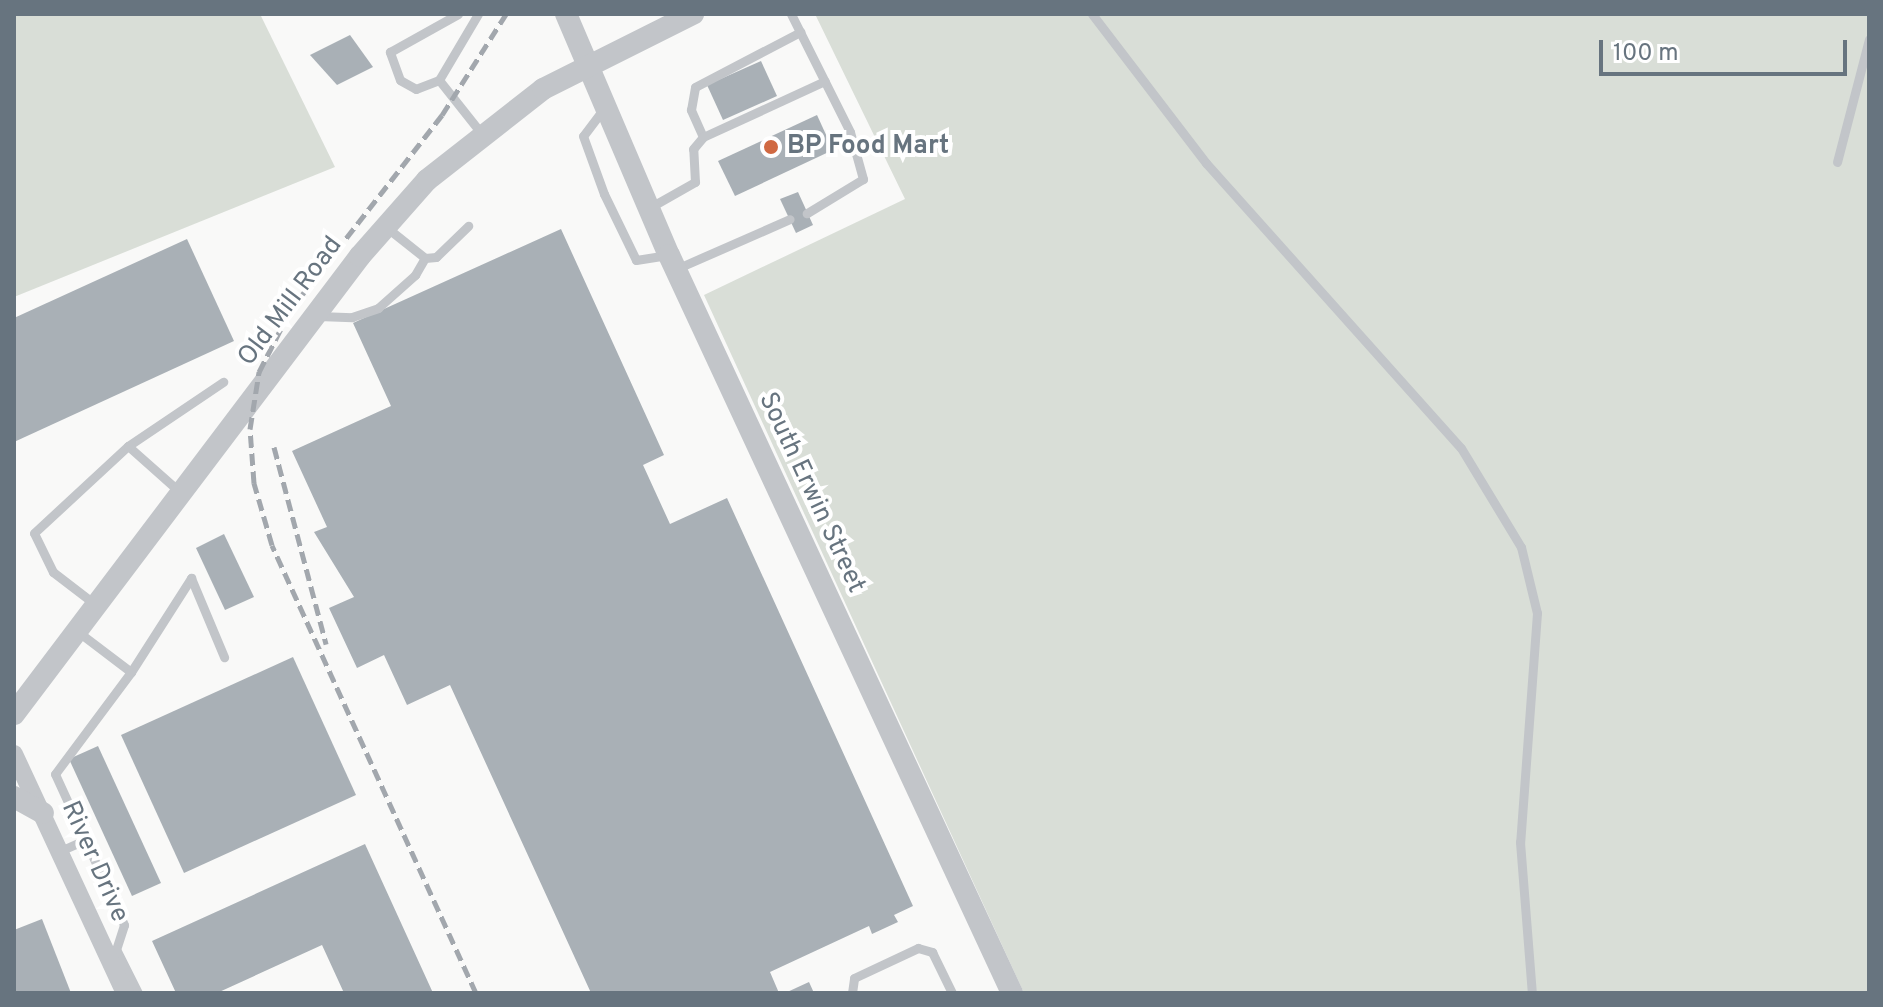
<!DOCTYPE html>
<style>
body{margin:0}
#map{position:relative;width:1883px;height:1007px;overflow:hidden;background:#f9f9f8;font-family:Overpass,sans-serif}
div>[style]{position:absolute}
.green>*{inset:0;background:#d9ded7}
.building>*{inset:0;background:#a9b0b6}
.service>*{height:9px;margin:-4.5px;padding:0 4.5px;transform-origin:4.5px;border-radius:4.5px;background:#c2c5c9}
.minor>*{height:18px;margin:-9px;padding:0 9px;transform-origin:9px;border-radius:9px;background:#c2c5c9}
.tertiary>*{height:22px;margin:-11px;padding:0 11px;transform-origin:11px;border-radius:11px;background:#c2c5c9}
.rail>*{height:5px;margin-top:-2.5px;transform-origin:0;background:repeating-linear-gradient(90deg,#a2a7ad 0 12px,transparent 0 18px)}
.dots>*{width:22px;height:22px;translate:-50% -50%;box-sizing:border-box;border:4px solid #fff;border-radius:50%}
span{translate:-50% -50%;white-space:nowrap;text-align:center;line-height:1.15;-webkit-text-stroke:8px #fff;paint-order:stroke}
.poi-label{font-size:26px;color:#67747f;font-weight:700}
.left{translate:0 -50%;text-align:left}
.street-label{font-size:26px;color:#67747f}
.frame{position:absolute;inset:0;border:16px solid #67747f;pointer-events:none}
.scale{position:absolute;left:1599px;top:40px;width:248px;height:36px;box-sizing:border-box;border:4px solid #67747f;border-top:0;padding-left:10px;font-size:24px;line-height:28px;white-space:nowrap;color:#67747f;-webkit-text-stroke:6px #fff;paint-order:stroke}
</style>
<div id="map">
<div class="green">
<div style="clip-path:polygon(14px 14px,260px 14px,335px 167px,14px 297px)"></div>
<div style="clip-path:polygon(815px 14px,1869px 14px,1869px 993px,1024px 993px,704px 295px,905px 199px)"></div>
</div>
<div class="building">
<div style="clip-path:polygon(350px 35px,373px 67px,337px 85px,310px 55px)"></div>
<div style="clip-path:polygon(761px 61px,777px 96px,723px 120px,707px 85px)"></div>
<div style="clip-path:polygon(817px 115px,833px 150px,735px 196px,718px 161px)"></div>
<div style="clip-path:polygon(798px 192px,813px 225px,796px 233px,780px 199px)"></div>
<div style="clip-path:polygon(561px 229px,664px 455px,643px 465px,670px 524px,727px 498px,913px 906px,894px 915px,898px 922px,872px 934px,869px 926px,770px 972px,779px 993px,591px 993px,450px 685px,407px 705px,384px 655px,357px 668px,329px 608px,354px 597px,314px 532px,327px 527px,292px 451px,391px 406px,353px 323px)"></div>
<div style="clip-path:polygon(187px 239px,234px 341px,14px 442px,14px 318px)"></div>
<div style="clip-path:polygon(224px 534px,254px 597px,225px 610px,196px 548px)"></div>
<div style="clip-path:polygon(293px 657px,356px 795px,184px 873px,121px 735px)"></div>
<div style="clip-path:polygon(98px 746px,161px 883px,132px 896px,69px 759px)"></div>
<div style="clip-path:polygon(365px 844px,433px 993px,344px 993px,322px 945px,217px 993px,176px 993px,152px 941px)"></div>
<div style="clip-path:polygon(42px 919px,71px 993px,14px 993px,14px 930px)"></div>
<div style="clip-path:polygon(809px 982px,814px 993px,785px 993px)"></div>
</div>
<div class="service">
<div style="left:478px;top:14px;width:77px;rotate:120.6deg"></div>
<div style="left:439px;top:80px;width:68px;rotate:51.6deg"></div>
<div style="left:791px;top:14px;width:132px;rotate:63.4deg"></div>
<div style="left:850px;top:132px;width:49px;rotate:74.5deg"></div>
<div style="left:863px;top:179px;width:66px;rotate:148.7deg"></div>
<div style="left:1092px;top:14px;width:188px;rotate:52.6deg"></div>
<div style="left:1206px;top:163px;width:382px;rotate:48.2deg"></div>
<div style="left:1461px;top:448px;width:116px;rotate:58.8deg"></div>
<div style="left:1521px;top:547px;width:68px;rotate:76.4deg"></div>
<div style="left:1537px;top:613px;width:230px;rotate:94.2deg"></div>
<div style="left:1520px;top:842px;width:151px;rotate:85.5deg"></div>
<div style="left:439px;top:80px;width:25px;rotate:159deg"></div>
<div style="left:416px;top:89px;width:18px;rotate:-151deg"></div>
<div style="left:400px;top:80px;width:30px;rotate:-110deg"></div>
<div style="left:390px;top:52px;width:78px;rotate:-29.2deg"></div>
<div style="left:605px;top:107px;width:36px;rotate:127deg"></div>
<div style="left:583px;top:136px;width:62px;rotate:70.1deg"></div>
<div style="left:604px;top:194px;width:73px;rotate:64.1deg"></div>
<div style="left:636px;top:260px;width:32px;rotate:-9deg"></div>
<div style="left:703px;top:137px;width:30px;rotate:-114deg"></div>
<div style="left:691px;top:110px;width:23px;rotate:-80deg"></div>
<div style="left:695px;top:87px;width:119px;rotate:-27.6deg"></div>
<div style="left:1837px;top:162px;width:127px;rotate:-75.4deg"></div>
<div style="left:649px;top:208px;width:53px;rotate:-29.5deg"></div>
<div style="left:695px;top:182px;width:33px;rotate:-93deg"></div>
<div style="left:693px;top:149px;width:16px;rotate:-50deg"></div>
<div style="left:703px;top:137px;width:134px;rotate:-24.7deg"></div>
<div style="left:425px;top:258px;width:11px;rotate:-5deg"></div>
<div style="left:436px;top:257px;width:45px;rotate:-44.1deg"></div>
<div style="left:676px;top:269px;width:124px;rotate:-23.7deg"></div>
<div style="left:318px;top:316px;width:34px;rotate:2deg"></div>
<div style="left:352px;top:317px;width:28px;rotate:-19deg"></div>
<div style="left:378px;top:308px;width:50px;rotate:-41.7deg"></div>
<div style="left:415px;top:275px;width:20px;rotate:-60deg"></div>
<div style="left:425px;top:258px;width:50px;rotate:-141.5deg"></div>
<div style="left:128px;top:446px;width:71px;rotate:41.6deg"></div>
<div style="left:96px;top:605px;width:54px;rotate:-142.5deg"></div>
<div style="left:53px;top:572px;width:43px;rotate:-116deg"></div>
<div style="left:34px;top:533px;width:128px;rotate:-42.8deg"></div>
<div style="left:128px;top:446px;width:115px;rotate:-34deg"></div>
<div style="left:77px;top:631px;width:68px;rotate:37.2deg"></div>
<div style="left:131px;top:672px;width:112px;rotate:-57.4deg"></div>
<div style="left:191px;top:578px;width:86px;rotate:67.3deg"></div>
<div style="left:131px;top:672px;width:127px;rotate:126.7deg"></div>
<div style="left:55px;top:774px;width:166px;rotate:65.4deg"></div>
<div style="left:124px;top:925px;width:25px;rotate:108deg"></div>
<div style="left:116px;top:949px;width:49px;rotate:63.4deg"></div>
<div style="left:60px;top:851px;width:27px;rotate:-24deg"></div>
<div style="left:852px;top:993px;width:15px;rotate:-82deg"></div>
<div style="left:854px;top:978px;width:71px;rotate:-25.1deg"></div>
<div style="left:918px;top:948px;width:15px;rotate:16deg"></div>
<div style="left:932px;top:952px;width:46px;rotate:64deg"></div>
</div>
<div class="minor">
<div style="left:14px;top:754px;width:264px;rotate:65.1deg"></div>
</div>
<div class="tertiary">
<div style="left:566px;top:14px;width:262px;rotate:66.9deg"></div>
<div style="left:669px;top:255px;width:814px;rotate:65.07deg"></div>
<div style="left:14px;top:714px;width:574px;rotate:-52.93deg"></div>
<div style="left:360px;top:256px;width:101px;rotate:-48.6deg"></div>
<div style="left:427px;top:180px;width:147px;rotate:-38.1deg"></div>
<div style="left:543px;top:89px;width:168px;rotate:-26.6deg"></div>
<div style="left:14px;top:797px;width:33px;rotate:29deg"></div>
</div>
<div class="rail">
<div style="left:274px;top:447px;width:204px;rotate:75.2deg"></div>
<div style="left:476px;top:993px;width:492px;rotate:-114.5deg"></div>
<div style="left:272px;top:545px;width:65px;rotate:-106.2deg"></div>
<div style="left:254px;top:483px;width:54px;rotate:-94.2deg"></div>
<div style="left:250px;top:429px;width:58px;rotate:-81deg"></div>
<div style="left:259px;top:372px;width:71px;rotate:-63.1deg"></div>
<div style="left:291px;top:309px;width:246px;rotate:-52.1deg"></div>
<div style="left:442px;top:115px;width:120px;rotate:-57.6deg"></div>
</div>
<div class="dots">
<div style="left:771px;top:147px;background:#d06942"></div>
</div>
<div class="poi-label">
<span class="left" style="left:787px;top:147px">BP Food Mart</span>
</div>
<div class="street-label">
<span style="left:291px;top:302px;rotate:-53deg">Old Mill Road</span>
<span style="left:811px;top:493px;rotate:65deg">South Erwin Street</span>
<span style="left:94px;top:862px;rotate:66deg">River Drive</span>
</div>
<div class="frame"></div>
<div class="scale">100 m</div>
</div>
